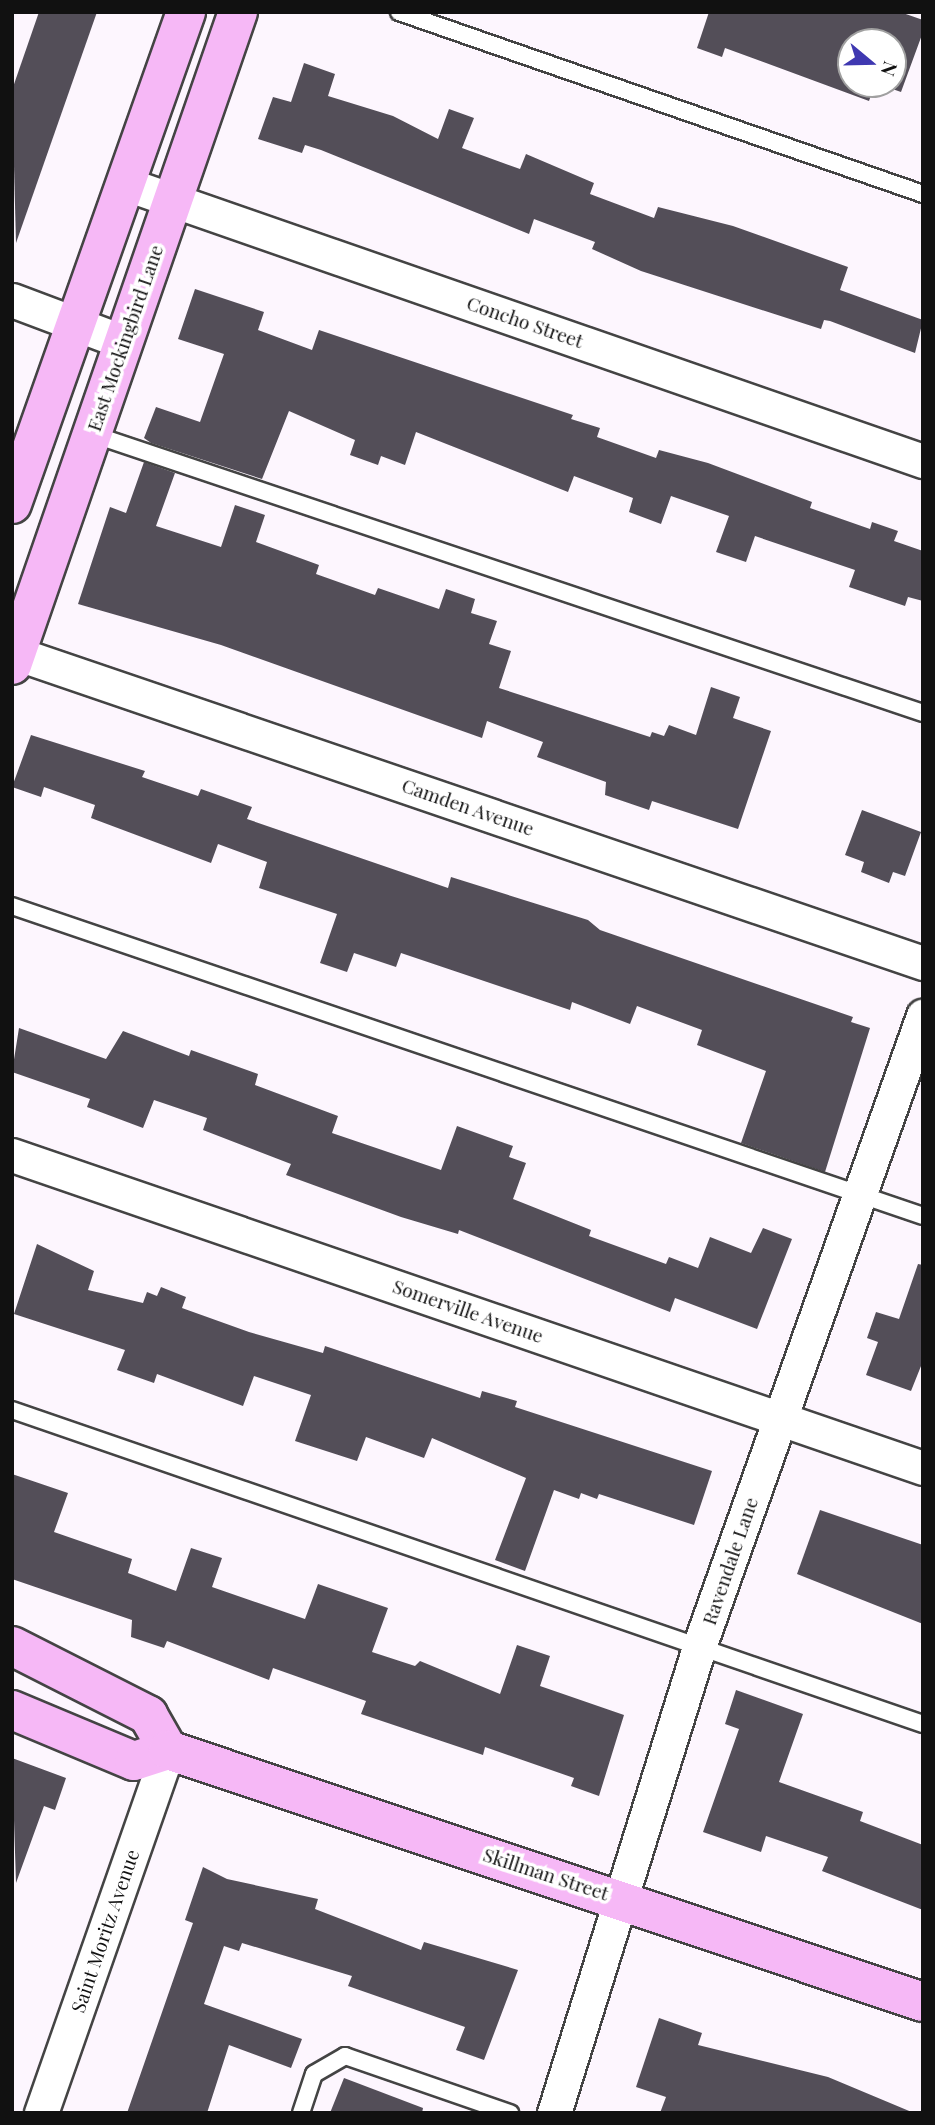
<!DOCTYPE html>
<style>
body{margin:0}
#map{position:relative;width:935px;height:2125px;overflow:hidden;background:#fdf6fe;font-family:"Playfair Display",serif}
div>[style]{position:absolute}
.building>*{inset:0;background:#534e58}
.roads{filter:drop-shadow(2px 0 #444) drop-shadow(-2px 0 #444) drop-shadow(0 2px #444) drop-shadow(0 -2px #444)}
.service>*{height:16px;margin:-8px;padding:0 8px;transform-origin:8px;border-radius:8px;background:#fff}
.minor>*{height:33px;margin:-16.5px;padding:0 16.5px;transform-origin:16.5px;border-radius:16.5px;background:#fff}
.secondary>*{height:38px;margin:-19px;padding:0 19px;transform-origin:19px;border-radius:19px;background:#f6b8f6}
span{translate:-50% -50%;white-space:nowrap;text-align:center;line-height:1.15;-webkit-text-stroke:7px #fff;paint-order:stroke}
.street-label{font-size:19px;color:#111}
.frame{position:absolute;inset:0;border:14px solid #111;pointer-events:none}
.north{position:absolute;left:837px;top:28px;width:70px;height:70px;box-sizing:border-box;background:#fff;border:2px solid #a0a0a0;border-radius:50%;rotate:109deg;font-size:19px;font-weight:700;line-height:28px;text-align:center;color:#111}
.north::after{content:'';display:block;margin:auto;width:24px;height:32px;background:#3f38b1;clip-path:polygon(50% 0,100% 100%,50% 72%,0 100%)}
</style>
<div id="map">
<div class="building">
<div style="clip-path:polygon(39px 12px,97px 12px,16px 243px,12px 90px)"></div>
<div style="clip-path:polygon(709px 12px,900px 12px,923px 20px,923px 32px,901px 92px,878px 84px,893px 84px,893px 42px,851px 42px,851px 84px,875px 84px,869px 101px,725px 48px,722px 57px,697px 48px)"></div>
<div style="clip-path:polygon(304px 63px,335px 74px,328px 96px,393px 116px,438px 139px,449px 109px,474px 118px,462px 148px,520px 169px,526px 154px,594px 183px,590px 194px,654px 218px,658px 207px,733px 226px,848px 267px,840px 290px,923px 320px,915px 353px,830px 321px,824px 320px,821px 329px,641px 271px,592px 249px,595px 242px,534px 219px,529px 234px,321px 150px,305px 145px,302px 153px,258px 139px,273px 97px,291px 102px)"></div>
<div style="clip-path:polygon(195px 289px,264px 312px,258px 330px,312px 350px,319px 330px,573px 415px,571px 419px,600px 428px,597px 437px,656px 458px,659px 450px,708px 463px,812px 502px,810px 508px,870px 529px,872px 522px,898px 531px,894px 541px,923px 551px,923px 601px,908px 597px,905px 606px,849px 587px,855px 570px,755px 536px,746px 562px,716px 552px,729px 516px,671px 496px,661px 524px,629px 512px,633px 498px,574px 476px,568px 492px,416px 432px,405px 465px,381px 456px,378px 465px,350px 455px,355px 440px,289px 411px,262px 479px,151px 443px,144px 438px,156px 407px,200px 422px,224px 354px,178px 339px)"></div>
<div style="clip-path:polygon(144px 462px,175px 473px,156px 526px,221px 547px,235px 505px,265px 515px,256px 542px,319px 565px,316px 574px,375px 595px,378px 588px,439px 609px,446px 589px,475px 599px,471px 613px,497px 621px,489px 644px,511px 651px,499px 688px,650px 737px,652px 732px,664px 736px,669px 725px,696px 735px,711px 687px,740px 697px,733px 718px,771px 731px,738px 829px,652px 801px,649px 810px,605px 795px,606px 782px,537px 757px,543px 742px,487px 721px,482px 738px,221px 645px,78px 604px,110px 507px,126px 513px)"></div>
<div style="clip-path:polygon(31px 735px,145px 771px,142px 777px,198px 796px,201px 789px,252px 807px,247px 819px,448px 888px,451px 877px,588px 920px,600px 930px,853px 1017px,851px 1022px,870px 1028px,825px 1172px,741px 1143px,766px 1071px,697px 1045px,702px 1030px,637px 1006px,630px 1024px,572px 1002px,570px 1010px,401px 953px,396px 967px,354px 953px,347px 972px,320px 963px,337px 914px,259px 888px,267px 862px,218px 844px,211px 863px,91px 818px,95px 805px,44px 787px,41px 797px,12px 787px)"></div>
<div style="clip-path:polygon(862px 810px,921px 832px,905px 876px,893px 872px,889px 883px,861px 872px,864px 862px,845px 855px)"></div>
<div style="clip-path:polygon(19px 1028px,106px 1059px,123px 1031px,189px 1056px,191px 1050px,258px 1074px,255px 1085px,338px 1116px,332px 1133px,441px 1170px,457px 1126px,513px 1146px,509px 1157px,526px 1163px,513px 1199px,591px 1230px,589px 1236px,666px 1264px,669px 1257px,698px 1268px,710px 1237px,751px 1253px,763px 1228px,792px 1239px,757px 1329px,675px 1298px,670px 1312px,459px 1230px,458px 1234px,401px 1217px,286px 1175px,291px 1164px,203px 1130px,207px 1118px,154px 1100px,143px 1128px,87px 1107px,90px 1099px,12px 1072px)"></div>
<div style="clip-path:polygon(37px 1244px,94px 1271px,88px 1290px,143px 1303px,147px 1292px,157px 1296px,161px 1287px,186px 1297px,182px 1308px,249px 1332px,323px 1353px,325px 1346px,480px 1398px,482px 1391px,517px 1401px,515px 1407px,712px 1471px,694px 1525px,599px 1494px,597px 1499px,581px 1493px,579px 1499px,554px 1490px,525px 1571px,495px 1560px,526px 1478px,432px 1438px,424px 1458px,366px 1437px,357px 1461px,295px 1441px,311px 1395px,254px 1376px,243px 1406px,157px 1374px,154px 1383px,117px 1370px,125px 1350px,14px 1314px)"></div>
<div style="clip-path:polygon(918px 1264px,923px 1265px,923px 1361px,911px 1391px,866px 1375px,878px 1342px,867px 1338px,876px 1312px,899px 1319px)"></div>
<div style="clip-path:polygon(12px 1474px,68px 1493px,54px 1532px,132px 1559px,128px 1573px,176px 1591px,191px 1548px,222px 1558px,212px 1587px,305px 1619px,318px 1584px,388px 1608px,372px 1652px,415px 1666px,420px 1661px,500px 1694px,517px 1645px,550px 1656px,540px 1686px,624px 1715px,599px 1796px,571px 1786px,574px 1778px,485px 1747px,483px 1755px,361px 1714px,366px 1701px,273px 1668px,269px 1680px,167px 1641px,164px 1648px,131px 1637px,132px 1620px,12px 1579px)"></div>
<div style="clip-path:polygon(820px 1510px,923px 1545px,923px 1624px,797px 1574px)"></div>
<div style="clip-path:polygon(736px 1690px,803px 1714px,779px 1782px,863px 1812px,860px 1821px,923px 1845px,923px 1910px,822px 1871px,828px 1857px,766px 1836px,761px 1852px,703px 1832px,739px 1729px,725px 1724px)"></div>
<div style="clip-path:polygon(12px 1758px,66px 1778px,55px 1810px,44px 1806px,16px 1883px)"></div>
<div style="clip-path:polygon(203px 1867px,227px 1879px,318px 1899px,315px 1909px,421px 1950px,424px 1942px,518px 1970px,484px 2060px,456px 2050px,465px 2027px,348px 1986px,352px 1976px,242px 1943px,239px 1951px,224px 1946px,204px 2004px,302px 2039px,291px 2068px,229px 2045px,207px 2113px,127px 2113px,193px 1923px,185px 1920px)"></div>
<div style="clip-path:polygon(659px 2018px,702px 2033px,698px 2045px,828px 2077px,914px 2113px,660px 2113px,666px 2097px,636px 2087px)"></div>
<div style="clip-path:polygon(344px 2078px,423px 2108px,422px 2113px,330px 2113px)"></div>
</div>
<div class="roads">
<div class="service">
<div style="left:399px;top:12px;width:555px;rotate:19.15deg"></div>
<div style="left:92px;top:434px;width:877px;rotate:18.56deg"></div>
<div style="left:12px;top:906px;width:962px;rotate:18.79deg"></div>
<div style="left:12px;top:1410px;width:964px;rotate:19.02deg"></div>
<div style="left:301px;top:2113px;width:41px;rotate:-71.6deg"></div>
<div style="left:314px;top:2074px;width:36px;rotate:-30deg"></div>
<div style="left:345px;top:2056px;width:175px;rotate:19.1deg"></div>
</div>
<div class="minor">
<div style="left:126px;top:184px;width:844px;rotate:19.17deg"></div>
<div style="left:12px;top:300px;width:120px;rotate:20.6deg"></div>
<div style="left:12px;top:652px;width:963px;rotate:18.85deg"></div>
<div style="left:12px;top:1155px;width:963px;rotate:18.96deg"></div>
<div style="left:41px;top:2113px;width:385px;rotate:-70.7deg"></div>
<div style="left:554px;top:2113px;width:488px;rotate:-72.7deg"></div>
<div style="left:699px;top:1647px;width:670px;rotate:-70.46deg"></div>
</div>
<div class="secondary">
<div style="left:12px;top:504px;width:522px;rotate:-70.52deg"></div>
<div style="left:12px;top:665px;width:691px;rotate:-70.91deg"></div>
<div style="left:12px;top:1646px;width:153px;rotate:26.9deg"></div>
<div style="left:148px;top:1715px;width:40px;rotate:60.3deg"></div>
<div style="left:12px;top:1710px;width:132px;rotate:22.7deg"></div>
<div style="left:134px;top:1761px;width:36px;rotate:-18deg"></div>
<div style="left:168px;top:1750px;width:796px;rotate:18.46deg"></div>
</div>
</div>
<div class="street-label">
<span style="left:525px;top:322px;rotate:19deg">Concho Street</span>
<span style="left:125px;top:338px;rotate:-71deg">East Mockingbird Lane</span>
<span style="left:468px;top:807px;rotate:19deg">Camden Avenue</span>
<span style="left:468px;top:1311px;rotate:19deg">Somerville Avenue</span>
<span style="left:730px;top:1561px;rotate:-71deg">Ravendale Lane</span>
<span style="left:546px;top:1874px;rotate:18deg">Skillman Street</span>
<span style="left:105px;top:1931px;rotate:-71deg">Saint Moritz Avenue</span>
</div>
<div class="frame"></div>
<div class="north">N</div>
</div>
